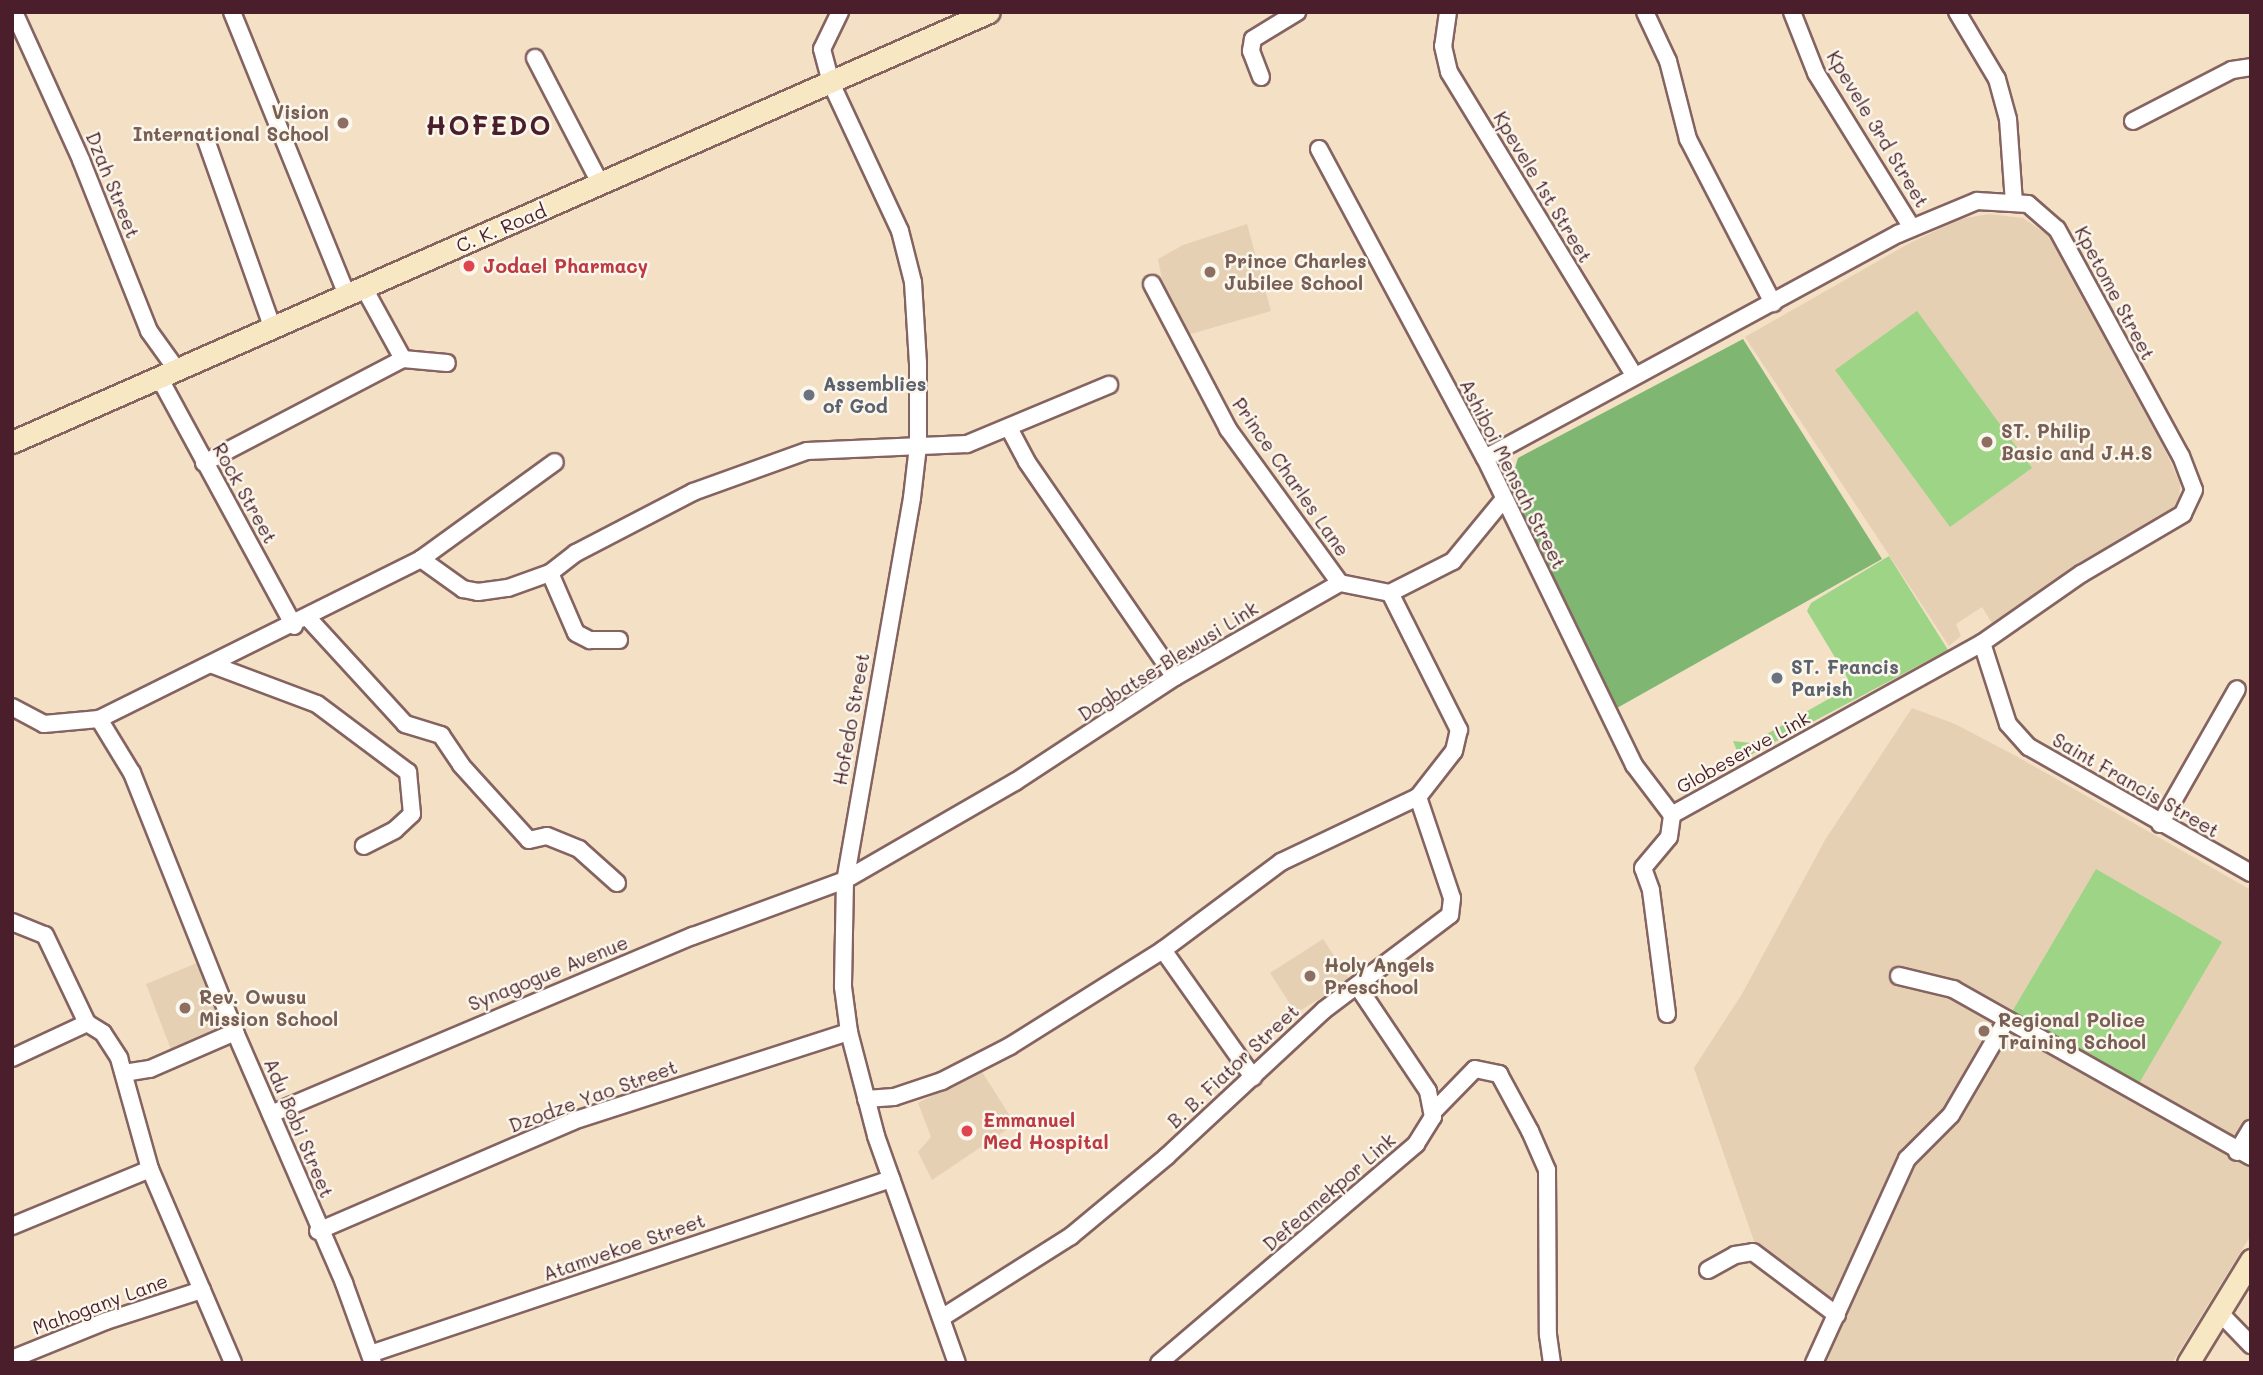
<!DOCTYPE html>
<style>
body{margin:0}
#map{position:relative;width:2263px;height:1375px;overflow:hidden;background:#f3e0c5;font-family:Mali,sans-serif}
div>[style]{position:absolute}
.built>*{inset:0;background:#e6d0b4}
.green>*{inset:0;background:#9dd485}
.forest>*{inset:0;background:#7eb672}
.roads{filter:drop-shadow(2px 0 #856361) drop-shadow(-2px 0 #856361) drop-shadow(0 2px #856361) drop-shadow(0 -2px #856361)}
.street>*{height:16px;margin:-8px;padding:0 8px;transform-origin:8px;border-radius:8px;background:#fff}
.secondary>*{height:21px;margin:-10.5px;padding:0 10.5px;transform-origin:10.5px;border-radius:10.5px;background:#f7e8c3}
.dots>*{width:19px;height:19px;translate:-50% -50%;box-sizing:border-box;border:4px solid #fbf7ec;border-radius:50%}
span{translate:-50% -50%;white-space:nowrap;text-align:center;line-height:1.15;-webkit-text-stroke:5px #fbf7ec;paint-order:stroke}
.education-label{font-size:19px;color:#785e54;font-weight:700}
.right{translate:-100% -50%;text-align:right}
.left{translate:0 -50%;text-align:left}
.street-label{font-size:19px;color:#4a1f2b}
.health-label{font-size:19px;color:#be3a42;font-weight:700}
.worship-label{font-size:19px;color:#5b616d;font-weight:700}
.district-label{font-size:26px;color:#4a1f2b;font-weight:700;letter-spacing:2px}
.frame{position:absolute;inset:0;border:14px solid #4a1f2b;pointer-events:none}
</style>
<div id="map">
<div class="built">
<div style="clip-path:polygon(1989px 214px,2023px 218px,2051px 237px,2142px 400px,2180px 483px,2179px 501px,2168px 513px,1992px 623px,1982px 607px,1956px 624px,1961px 636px,1949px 646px,1745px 337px,1908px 244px,1960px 219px)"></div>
<div style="clip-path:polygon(1247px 224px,1271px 311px,1187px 335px,1163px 285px,1158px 259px,1183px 245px)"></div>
<div style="clip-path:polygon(1912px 708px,1955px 724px,2016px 756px,2251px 890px,2251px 1235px,2172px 1363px,1826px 1363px,1846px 1312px,1755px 1244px,1694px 1068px,1742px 994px,1825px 840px)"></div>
<div style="clip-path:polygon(1323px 939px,1350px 980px,1296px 1013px,1270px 973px)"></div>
<div style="clip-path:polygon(197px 963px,225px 1032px,173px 1055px,146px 984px)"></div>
<div style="clip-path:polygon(981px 1070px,1015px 1124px,932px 1180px,918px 1152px,931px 1137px,918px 1103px)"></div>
</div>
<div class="green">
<div style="clip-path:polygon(1917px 311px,2032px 468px,1950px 527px,1835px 370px)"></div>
<div style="clip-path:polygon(1889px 556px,1948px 650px,1741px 760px,1733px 741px,1751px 743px,1846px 689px,1848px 679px,1807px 611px,1811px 603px)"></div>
<div style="clip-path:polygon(2096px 869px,2222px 942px,2138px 1085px,2012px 1012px)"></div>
</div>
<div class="forest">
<div style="clip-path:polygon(1743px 339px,1882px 559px,1617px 708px,1509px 489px,1518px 458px)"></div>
</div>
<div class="roads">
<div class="street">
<div style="left:14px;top:12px;width:162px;rotate:65.6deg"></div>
<div style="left:81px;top:160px;width:184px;rotate:68.3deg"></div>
<div style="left:149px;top:331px;width:48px;rotate:54.3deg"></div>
<div style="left:232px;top:12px;width:305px;rotate:67.9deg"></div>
<div style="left:840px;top:12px;width:41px;rotate:115.9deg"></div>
<div style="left:822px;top:49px;width:35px;rotate:75deg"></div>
<div style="left:831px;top:83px;width:163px;rotate:65deg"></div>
<div style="left:900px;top:231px;width:53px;rotate:75.7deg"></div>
<div style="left:913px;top:282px;width:81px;rotate:86.5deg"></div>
<div style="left:918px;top:363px;width:83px;rotate:90deg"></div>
<div style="left:918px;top:446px;width:52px;rotate:96.6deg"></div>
<div style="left:912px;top:498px;width:388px;rotate:99.9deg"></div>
<div style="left:845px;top:880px;width:107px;rotate:91.1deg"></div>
<div style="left:843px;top:987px;width:45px;rotate:82.4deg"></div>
<div style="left:849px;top:1032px;width:107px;rotate:75.4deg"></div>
<div style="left:876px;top:1136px;width:241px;rotate:70.4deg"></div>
<div style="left:1448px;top:12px;width:34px;rotate:98deg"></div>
<div style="left:1443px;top:46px;width:27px;rotate:77deg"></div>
<div style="left:1449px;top:72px;width:354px;rotate:58.6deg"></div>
<div style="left:1645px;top:12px;width:54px;rotate:64.9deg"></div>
<div style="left:1668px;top:61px;width:81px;rotate:75.6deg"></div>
<div style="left:1688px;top:139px;width:185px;rotate:62.6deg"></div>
<div style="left:1792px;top:12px;width:66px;rotate:68.5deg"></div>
<div style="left:1816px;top:73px;width:182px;rotate:58.2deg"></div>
<div style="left:1957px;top:12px;width:78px;rotate:59.2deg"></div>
<div style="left:1997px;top:79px;width:41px;rotate:74.6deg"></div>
<div style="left:2008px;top:119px;width:83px;rotate:85.9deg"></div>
<div style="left:535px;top:58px;width:143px;rotate:62.5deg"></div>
<div style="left:1261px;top:77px;width:28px;rotate:-111deg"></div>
<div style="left:1251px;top:51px;width:12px;rotate:-81deg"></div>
<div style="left:1253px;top:39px;width:52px;rotate:-31.5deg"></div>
<div style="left:2133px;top:121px;width:111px;rotate:-27.3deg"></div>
<div style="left:2232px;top:70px;width:19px;rotate:-9deg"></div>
<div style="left:206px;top:140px;width:197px;rotate:70.5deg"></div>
<div style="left:1319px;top:149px;width:351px;rotate:61.8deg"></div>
<div style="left:1485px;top:458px;width:341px;rotate:64.1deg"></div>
<div style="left:1634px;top:765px;width:63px;rotate:52.8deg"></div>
<div style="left:1152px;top:284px;width:164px;rotate:62.3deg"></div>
<div style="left:1228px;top:429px;width:190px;rotate:54deg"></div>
<div style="left:364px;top:288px;width:81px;rotate:61.2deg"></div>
<div style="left:403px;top:359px;width:44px;rotate:5.2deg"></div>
<div style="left:160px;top:379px;width:281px;rotate:61.5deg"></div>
<div style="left:1009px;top:428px;width:38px;rotate:62deg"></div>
<div style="left:1027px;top:462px;width:261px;rotate:55.5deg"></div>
<div style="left:1485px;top:458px;width:470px;rotate:-28.5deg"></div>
<div style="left:1898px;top:234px;width:86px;rotate:-22.7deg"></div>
<div style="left:1977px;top:201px;width:51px;rotate:3.4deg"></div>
<div style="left:2028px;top:204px;width:38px;rotate:41deg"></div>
<div style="left:2057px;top:229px;width:259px;rotate:61.4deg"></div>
<div style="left:2181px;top:456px;width:36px;rotate:69deg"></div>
<div style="left:2194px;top:490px;width:26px;rotate:115deg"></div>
<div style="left:2183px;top:514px;width:118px;rotate:149.5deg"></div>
<div style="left:2081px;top:574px;width:121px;rotate:145.1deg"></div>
<div style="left:1982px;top:643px;width:355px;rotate:151deg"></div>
<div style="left:204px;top:463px;width:225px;rotate:-27.6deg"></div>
<div style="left:421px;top:559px;width:52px;rotate:35.5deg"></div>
<div style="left:463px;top:589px;width:15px;rotate:11deg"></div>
<div style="left:478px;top:592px;width:30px;rotate:-8deg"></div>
<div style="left:508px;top:588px;width:45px;rotate:-19.7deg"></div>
<div style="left:550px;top:573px;width:65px;rotate:66.6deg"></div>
<div style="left:576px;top:633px;width:16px;rotate:27deg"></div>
<div style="left:590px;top:640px;width:29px"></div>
<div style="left:550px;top:573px;width:33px;rotate:-38deg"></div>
<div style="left:576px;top:553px;width:132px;rotate:-27.5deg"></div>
<div style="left:693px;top:492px;width:121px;rotate:-19.8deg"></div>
<div style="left:807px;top:451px;width:160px;rotate:-2.5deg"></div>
<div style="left:967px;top:444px;width:154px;rotate:-22.6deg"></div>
<div style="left:308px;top:618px;width:144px;rotate:47.5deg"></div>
<div style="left:405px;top:724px;width:38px;rotate:17deg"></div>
<div style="left:441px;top:735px;width:36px;rotate:56deg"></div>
<div style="left:461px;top:765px;width:101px;rotate:47.8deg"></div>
<div style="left:529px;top:840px;width:18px;rotate:-13deg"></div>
<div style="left:547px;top:836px;width:35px;rotate:22deg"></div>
<div style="left:579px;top:849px;width:51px;rotate:41.8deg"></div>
<div style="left:1982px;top:643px;width:85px;rotate:72.2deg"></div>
<div style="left:2008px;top:724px;width:31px;rotate:48deg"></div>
<div style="left:2029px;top:747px;width:255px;rotate:29.6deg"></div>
<div style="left:213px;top:665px;width:111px;rotate:20.6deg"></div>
<div style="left:317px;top:704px;width:114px;rotate:36.8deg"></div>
<div style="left:408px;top:772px;width:42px;rotate:84.6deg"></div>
<div style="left:412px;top:814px;width:23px;rotate:137deg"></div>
<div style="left:395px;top:830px;width:35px;rotate:153deg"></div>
<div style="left:12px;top:707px;width:36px;rotate:28deg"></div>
<div style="left:44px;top:724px;width:55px;rotate:-5.2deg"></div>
<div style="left:99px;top:719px;width:360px;rotate:-26.4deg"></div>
<div style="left:421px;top:559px;width:165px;rotate:-35.9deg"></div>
<div style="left:99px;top:719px;width:63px;rotate:58.6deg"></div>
<div style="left:132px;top:773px;width:279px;rotate:68.3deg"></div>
<div style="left:235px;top:1032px;width:274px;rotate:66.5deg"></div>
<div style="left:344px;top:1283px;width:85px;rotate:70.1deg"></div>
<div style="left:2160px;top:824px;width:155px;rotate:-60.3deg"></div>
<div style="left:12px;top:922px;width:35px;rotate:22deg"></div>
<div style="left:45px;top:935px;width:98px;rotate:64.5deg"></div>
<div style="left:1163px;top:950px;width:156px;rotate:54.7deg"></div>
<div style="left:1899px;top:976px;width:56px;rotate:13.5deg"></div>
<div style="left:1953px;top:989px;width:342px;rotate:29.4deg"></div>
<div style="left:1667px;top:1014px;width:125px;rotate:-97.4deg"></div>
<div style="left:1651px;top:890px;width:23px;rotate:-110deg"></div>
<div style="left:1643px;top:868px;width:40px;rotate:-50deg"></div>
<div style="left:1669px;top:837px;width:22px;rotate:-82deg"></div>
<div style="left:12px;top:1058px;width:83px;rotate:-25deg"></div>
<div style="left:87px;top:1023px;width:19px;rotate:32deg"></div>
<div style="left:103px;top:1033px;width:30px;rotate:57deg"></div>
<div style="left:119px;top:1058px;width:115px;rotate:74.4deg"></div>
<div style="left:150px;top:1169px;width:211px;rotate:66.8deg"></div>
<div style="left:124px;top:1073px;width:26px;rotate:-9deg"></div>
<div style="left:150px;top:1069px;width:93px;rotate:-23.5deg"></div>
<div style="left:866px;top:1099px;width:28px;rotate:-4deg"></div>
<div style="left:894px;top:1097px;width:51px;rotate:-18.4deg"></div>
<div style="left:942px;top:1081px;width:76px;rotate:-27.2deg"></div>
<div style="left:1010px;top:1046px;width:181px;rotate:-32.1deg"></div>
<div style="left:1163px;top:950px;width:147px;rotate:-36.7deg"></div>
<div style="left:1281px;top:862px;width:152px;rotate:-25.4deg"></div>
<div style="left:1418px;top:797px;width:58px;rotate:-52deg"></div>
<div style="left:1454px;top:751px;width:22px;rotate:-77deg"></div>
<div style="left:1459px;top:730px;width:153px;rotate:-116.7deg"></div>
<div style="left:1435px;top:1110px;width:57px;rotate:-45.7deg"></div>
<div style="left:1475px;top:1069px;width:25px;rotate:12deg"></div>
<div style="left:1499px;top:1074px;width:65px;rotate:61.5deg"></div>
<div style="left:1530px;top:1131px;width:43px;rotate:66.4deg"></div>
<div style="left:1547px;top:1170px;width:165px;rotate:89.7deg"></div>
<div style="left:1548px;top:1335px;width:28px;rotate:82deg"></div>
<div style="left:271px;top:1114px;width:458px;rotate:-22.9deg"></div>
<div style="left:693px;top:936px;width:162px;rotate:-20.2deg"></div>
<div style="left:845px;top:880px;width:196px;rotate:-30deg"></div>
<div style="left:1015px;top:782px;width:191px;rotate:-33.3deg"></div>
<div style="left:1175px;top:677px;width:190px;rotate:-29.7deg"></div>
<div style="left:1340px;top:583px;width:51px;rotate:11.3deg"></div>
<div style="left:1390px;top:593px;width:71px;rotate:-26.9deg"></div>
<div style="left:1453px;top:561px;width:80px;rotate:-50.6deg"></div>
<div style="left:2237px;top:1152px;width:27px;rotate:-59deg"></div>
<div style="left:12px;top:1226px;width:149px;rotate:-22.4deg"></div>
<div style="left:318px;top:1231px;width:278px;rotate:-23.3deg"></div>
<div style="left:573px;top:1121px;width:290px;rotate:-17.9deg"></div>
<div style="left:1708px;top:1270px;width:31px;rotate:-29deg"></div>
<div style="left:1735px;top:1255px;width:18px;rotate:-9deg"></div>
<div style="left:1753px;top:1252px;width:105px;rotate:36.9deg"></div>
<div style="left:2220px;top:1313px;width:45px;rotate:45.9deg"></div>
<div style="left:943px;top:1317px;width:151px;rotate:-32.3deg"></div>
<div style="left:1071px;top:1236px;width:124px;rotate:-39.7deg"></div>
<div style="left:1166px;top:1157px;width:216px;rotate:-42.9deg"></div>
<div style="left:1324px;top:1010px;width:158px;rotate:-37deg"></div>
<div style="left:1450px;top:915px;width:17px;rotate:-83deg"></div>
<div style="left:1452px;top:898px;width:107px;rotate:-108.6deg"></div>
<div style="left:370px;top:1354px;width:550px;rotate:-18.57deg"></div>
<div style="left:12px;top:1359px;width:101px;rotate:-22deg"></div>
<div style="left:106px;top:1321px;width:101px;rotate:-17.9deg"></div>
<div style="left:1159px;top:1363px;width:338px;rotate:-40.4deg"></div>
<div style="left:1416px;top:1144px;width:32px;rotate:-58deg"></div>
<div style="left:1433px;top:1117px;width:26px;rotate:-101deg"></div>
<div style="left:1428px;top:1091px;width:125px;rotate:-123.9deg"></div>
<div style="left:1814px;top:1363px;width:224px;rotate:-65.5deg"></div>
<div style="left:1907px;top:1159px;width:62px;rotate:-45deg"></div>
<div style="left:1951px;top:1115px;width:109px;rotate:-59.7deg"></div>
</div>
<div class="secondary">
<div style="left:12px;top:442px;width:1067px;rotate:-23.76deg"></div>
<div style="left:2188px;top:1363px;width:121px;rotate:-58.5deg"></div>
</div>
</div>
<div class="dots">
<div style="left:343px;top:123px;background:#8d6e63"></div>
<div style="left:469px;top:266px;background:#e0444e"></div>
<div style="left:1210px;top:272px;background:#8d6e63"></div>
<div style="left:809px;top:395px;background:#6b7280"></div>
<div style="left:1987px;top:442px;background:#8d6e63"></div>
<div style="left:1777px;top:678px;background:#6b7280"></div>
<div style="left:1310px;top:976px;background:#8d6e63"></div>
<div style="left:185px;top:1008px;background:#8d6e63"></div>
<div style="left:1984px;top:1031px;background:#8d6e63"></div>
<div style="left:967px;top:1131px;background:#e0444e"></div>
</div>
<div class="education-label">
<span class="right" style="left:329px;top:123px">Vision<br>International School</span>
<span class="left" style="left:1224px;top:272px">Prince Charles<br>Jubilee School</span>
<span class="left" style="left:2001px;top:442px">ST. Philip<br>Basic and J.H.S</span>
<span class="left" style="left:1324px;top:976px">Holy Angels<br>Preschool</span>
<span class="left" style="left:199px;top:1008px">Rev. Owusu<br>Mission School</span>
<span class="left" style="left:1998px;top:1031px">Regional Police<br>Training School</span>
</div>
<div class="street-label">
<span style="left:1878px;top:129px;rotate:59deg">Kpevele 3rd Street</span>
<span style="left:113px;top:185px;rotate:68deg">Dzah Street</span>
<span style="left:1543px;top:187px;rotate:59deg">Kpevele 1st Street</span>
<span style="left:501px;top:228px;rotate:-23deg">C. K. Road</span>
<span style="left:2115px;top:293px;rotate:62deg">Kpetome Street</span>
<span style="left:1513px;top:474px;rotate:63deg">Ashiboi Mensah Street</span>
<span style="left:1291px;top:477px;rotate:55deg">Prince Charles Lane</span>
<span style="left:245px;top:493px;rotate:61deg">Rock Street</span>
<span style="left:1168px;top:661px;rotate:-32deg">Dogbatse-Blewusi Link</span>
<span style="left:851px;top:719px;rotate:-80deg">Hofedo Street</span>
<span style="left:1743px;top:752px;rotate:-29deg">Globeserve Link</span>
<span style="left:2136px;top:785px;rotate:30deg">Saint Francis Street</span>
<span style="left:548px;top:973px;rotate:-22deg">Synagogue Avenue</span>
<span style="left:1233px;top:1066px;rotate:-43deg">B. B. Fiator Street</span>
<span style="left:593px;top:1096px;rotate:-20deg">Dzodze Yao Street</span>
<span style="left:299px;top:1128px;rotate:67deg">Adu Bobi Street</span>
<span style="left:1329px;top:1192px;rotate:-41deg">Defeamekpor Link</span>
<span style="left:624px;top:1247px;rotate:-19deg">Atamvekoe Street</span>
<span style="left:100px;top:1304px;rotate:-20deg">Mahogany Lane</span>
</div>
<div class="health-label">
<span class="left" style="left:483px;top:266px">Jodael Pharmacy</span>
<span class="left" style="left:983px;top:1131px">Emmanuel<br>Med Hospital</span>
</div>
<div class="worship-label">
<span class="left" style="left:823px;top:395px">Assemblies<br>of God</span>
<span class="left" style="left:1791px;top:678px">ST. Francis<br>Parish</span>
</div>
<div class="district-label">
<span style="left:489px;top:126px">HOFEDO</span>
</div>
<div class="frame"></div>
</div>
